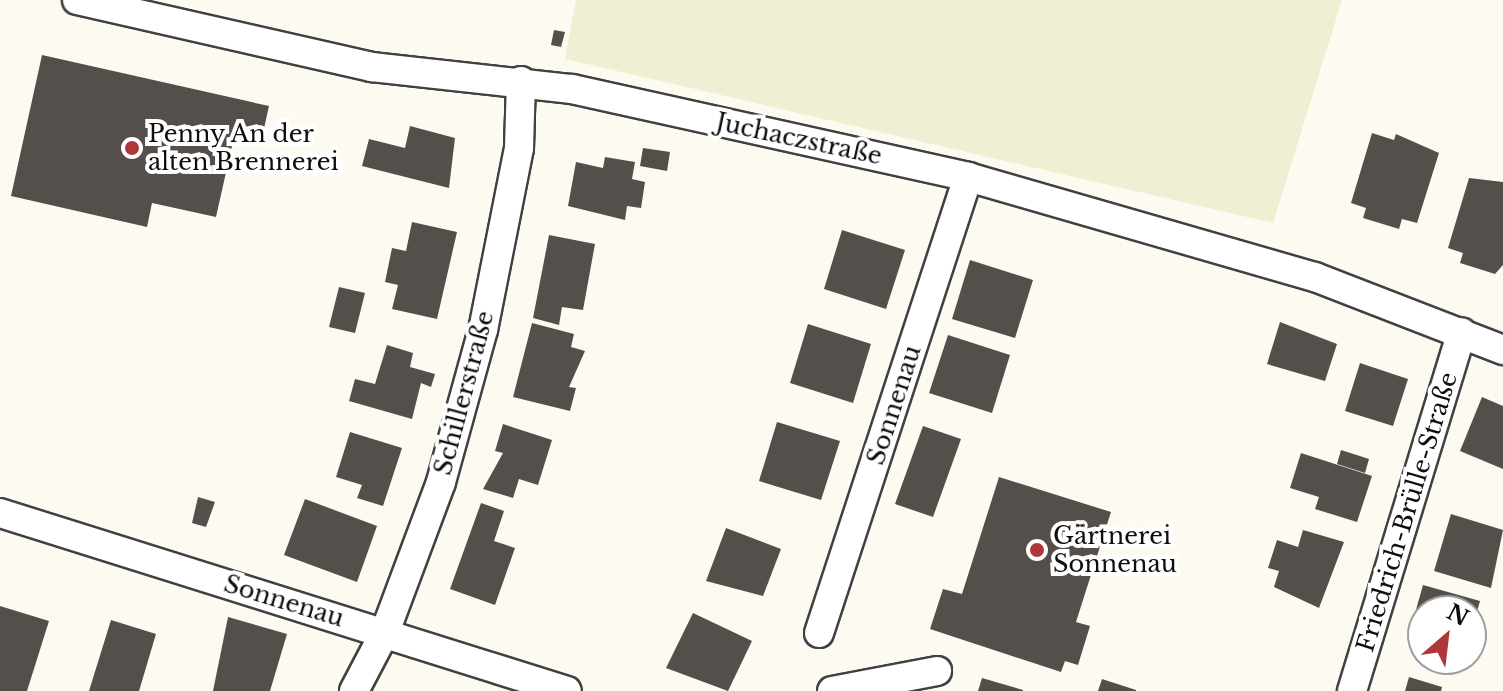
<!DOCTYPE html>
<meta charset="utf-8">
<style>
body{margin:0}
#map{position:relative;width:1503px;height:691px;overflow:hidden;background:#fdfbf1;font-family:"Libre Baskerville",serif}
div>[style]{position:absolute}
.farmland>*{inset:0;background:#f0efd3}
.building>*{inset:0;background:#554f4c}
.roads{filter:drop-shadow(2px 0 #414141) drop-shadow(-2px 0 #414141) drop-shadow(0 2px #414141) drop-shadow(0 -2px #414141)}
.street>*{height:28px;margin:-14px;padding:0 14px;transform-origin:14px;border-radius:14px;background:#fff}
.dots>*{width:22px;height:22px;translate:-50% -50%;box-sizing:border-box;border:4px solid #fff;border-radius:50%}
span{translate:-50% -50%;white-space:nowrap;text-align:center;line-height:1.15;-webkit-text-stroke:8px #fff;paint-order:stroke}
.poi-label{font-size:24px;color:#0e0e0e}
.left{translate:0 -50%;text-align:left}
.street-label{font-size:24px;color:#0e0e0e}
.north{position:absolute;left:1407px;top:595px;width:80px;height:80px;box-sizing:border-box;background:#fff;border:2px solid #9f9f9f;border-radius:50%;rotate:28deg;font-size:22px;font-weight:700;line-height:32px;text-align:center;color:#0e0e0e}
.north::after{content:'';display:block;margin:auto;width:28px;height:36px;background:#ad3739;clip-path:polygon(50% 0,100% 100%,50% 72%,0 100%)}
</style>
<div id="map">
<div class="farmland">
<div style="clip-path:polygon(576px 0,1342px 0,1273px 223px,565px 59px)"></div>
</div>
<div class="building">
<div style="clip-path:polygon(554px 30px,565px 32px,561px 47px,551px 45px)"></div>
<div style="clip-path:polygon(42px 55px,269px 106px,263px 133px,236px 128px,216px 217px,152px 203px,147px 227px,11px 196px)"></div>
<div style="clip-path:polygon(410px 126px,455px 138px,449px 188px,362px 166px,369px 139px,405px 148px)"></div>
<div style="clip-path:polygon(1372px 133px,1394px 140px,1396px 134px,1439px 153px,1417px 223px,1402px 219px,1399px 229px,1363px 218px,1366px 208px,1351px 203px)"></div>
<div style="clip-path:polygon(643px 148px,670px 152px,667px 171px,640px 166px)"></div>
<div style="clip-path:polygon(605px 157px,635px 162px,632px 179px,645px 182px,641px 208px,627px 206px,625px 220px,568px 206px,576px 162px,603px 168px)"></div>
<div style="clip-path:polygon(1469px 178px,1503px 182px,1503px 265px,1495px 274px,1460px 263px,1463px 253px,1448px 248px)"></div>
<div style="clip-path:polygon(412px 222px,457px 232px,437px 319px,392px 309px,398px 285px,385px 282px,392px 248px,406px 251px)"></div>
<div style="clip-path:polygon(842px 230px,905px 250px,886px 309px,824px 289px)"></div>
<div style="clip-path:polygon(549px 235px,595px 244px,583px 310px,562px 307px,559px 325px,533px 318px)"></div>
<div style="clip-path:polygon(970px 260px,1033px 280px,1015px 338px,952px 319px)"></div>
<div style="clip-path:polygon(339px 287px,365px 293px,355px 333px,329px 327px)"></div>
<div style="clip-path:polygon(1280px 322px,1337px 344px,1325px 381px,1267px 364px)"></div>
<div style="clip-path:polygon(532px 323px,574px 334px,571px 347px,585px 351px,569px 387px,576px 388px,570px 411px,513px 397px)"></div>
<div style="clip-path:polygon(808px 324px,871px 344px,853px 403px,790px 383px)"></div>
<div style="clip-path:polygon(948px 335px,1010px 355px,992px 413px,929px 393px)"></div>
<div style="clip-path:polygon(387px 345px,413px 353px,410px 367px,435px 374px,431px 387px,421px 383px,412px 419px,349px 401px,355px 379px,375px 384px)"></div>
<div style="clip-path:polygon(1360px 363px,1408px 379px,1393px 426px,1345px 411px)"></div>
<div style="clip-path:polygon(1482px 397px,1503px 406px,1503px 469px,1460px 451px)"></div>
<div style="clip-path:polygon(777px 422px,840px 441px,821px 500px,759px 481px)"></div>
<div style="clip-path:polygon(503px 424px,552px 440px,538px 485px,519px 479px,513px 498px,483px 489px,503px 453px,495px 451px)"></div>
<div style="clip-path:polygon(923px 426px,961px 439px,933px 517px,895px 504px)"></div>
<div style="clip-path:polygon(350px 432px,402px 448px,383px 506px,357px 498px,362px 485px,336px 477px)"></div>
<div style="clip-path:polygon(1341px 450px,1369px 459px,1365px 473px,1337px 464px)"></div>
<div style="clip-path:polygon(1301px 453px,1372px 476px,1357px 522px,1315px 509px,1319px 497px,1290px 488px)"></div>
<div style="clip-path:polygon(999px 477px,1111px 512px,1076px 622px,1090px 626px,1078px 665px,1065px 661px,1061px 672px,930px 629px,943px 589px,962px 594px)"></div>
<div style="clip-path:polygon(198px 497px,215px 502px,206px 527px,192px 523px)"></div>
<div style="clip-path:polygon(305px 499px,377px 526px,357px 582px,284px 555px)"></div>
<div style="clip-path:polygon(481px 503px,504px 511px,494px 541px,515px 548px,495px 605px,450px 589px)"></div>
<div style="clip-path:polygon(1451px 514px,1503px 530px,1491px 588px,1434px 571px)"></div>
<div style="clip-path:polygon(726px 528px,781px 549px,763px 596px,706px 581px)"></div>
<div style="clip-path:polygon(1303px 530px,1344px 542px,1319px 608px,1274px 587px,1279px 571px,1268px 568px,1277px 540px,1298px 547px)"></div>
<div style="clip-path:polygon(1423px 585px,1480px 601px,1472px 629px,1471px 611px,1423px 611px,1423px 628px,1412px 624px)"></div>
<div style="clip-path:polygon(0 606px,49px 621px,27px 691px,0 691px)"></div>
<div style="clip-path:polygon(693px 613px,752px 641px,728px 691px,666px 668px)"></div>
<div style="clip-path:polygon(228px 617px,287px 634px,270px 691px,213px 691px)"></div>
<div style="clip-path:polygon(111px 620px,156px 634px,139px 691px,89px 691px)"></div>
<div style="clip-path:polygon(1409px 677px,1442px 687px,1441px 691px,1405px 691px)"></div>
<div style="clip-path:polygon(982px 678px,1023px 690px,1023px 691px,978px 691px)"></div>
<div style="clip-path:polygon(1102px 679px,1136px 690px,1136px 691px,1098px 691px)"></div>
</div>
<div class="roads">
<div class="street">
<div style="left:77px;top:0;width:303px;rotate:12.8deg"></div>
<div style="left:372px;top:67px;width:201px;rotate:6.3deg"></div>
<div style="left:572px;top:89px;width:406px;rotate:12.5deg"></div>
<div style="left:968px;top:177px;width:361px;rotate:16.1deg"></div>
<div style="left:1315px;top:277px;width:202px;rotate:21.2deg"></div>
<div style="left:0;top:513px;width:594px;rotate:17.43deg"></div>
<div style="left:819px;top:633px;width:480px;rotate:-71.9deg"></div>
<div style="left:354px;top:691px;width:67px;rotate:-62.3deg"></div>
<div style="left:385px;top:632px;width:160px;rotate:-69.5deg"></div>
<div style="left:441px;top:482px;width:158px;rotate:-74.6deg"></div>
<div style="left:483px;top:330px;width:186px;rotate:-78.8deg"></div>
<div style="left:519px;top:148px;width:67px;rotate:-88.3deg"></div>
<div style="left:832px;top:691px;width:107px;rotate:-10.8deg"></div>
<div style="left:1352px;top:691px;width:375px;rotate:-73deg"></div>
</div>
</div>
<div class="dots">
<div style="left:132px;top:148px;background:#ad3739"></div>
<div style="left:1037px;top:550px;background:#ad3739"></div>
</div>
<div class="poi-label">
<span class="left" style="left:148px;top:148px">Penny An der<br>alten Brennerei</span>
<span class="left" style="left:1053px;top:550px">Gärtnerei<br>Sonnenau</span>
</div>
<div class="street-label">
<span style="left:799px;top:139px;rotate:12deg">Juchaczstraße</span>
<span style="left:464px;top:393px;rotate:-75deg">Schillerstraße</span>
<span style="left:894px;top:405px;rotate:-72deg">Sonnenau</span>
<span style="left:1407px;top:512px;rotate:-73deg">Friedrich-Brülle-Straße</span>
<span style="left:284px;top:601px;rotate:17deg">Sonnenau</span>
</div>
<div class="north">N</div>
</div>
